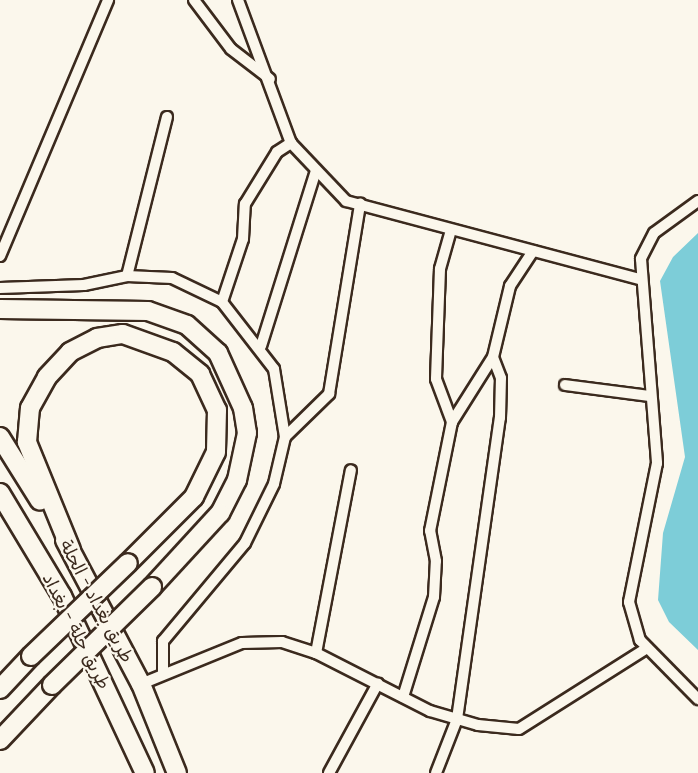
<!DOCTYPE html>
<meta charset="utf-8">
<style>
body{margin:0}
#map{position:relative;width:698px;height:773px;overflow:hidden;background:#fbf7ec;font-family:Mali,"Playpen Sans Arabic",sans-serif}
div>[style]{position:absolute}
.water>*{inset:0;background:#7dcdd8}
.roads{filter:drop-shadow(2px 0 #3b2a1e) drop-shadow(-2px 0 #3b2a1e) drop-shadow(0 2px #3b2a1e) drop-shadow(0 -2px #3b2a1e)}
.minor>*{height:10px;margin:-5px;padding:0 5px;transform-origin:5px;border-radius:5px;background:#fbf7ec}
.trunk>*{height:18px;margin:-9px;padding:0 9px;transform-origin:9px;border-radius:9px;background:#fbf7ec}
.bridges{filter:drop-shadow(2px 0 #3b2a1e) drop-shadow(-2px 0 #3b2a1e) drop-shadow(0 2px #3b2a1e) drop-shadow(0 -2px #3b2a1e)}
.trunk-bridge>*{height:18px;margin:-9px;padding:0 9px;transform-origin:9px;border-radius:9px;background:#fbf7ec}
span{translate:-50% -50%;white-space:nowrap;text-align:center;line-height:1.15;-webkit-text-stroke:4.5px #fbf7ec;paint-order:stroke}
.street-label{font-size:18px;color:#3b2a1e}
</style>
<div id="map">
<div class="water">
<div style="clip-path:polygon(698px 233px,698px 650px,669px 622px,658px 600px,663px 533px,685px 457px,660px 281px,673px 257px)"></div>
</div>
<div class="roads">
<div class="minor">
<div style="left:194px;top:0;width:61px;rotate:52.9deg"></div>
<div style="left:231px;top:49px;width:49px;rotate:37.6deg"></div>
<div style="left:238px;top:0;width:153px;rotate:69.7deg"></div>
<div style="left:291px;top:143px;width:80px;rotate:46.5deg"></div>
<div style="left:346px;top:201px;width:303px;rotate:14.9deg"></div>
<div style="left:698px;top:201px;width:54px;rotate:144deg"></div>
<div style="left:654px;top:233px;width:29px;rotate:117deg"></div>
<div style="left:641px;top:259px;width:205px;rotate:85.5deg"></div>
<div style="left:657px;top:463px;width:142px;rotate:101.4deg"></div>
<div style="left:629px;top:602px;width:40px;rotate:74deg"></div>
<div style="left:640px;top:640px;width:83px;rotate:45.5deg"></div>
<div style="left:451px;top:230px;width:41px;rotate:105.8deg"></div>
<div style="left:440px;top:269px;width:110px;rotate:92.1deg"></div>
<div style="left:436px;top:379px;width:46px;rotate:69.6deg"></div>
<div style="left:0;top:256px;width:278px;rotate:-67.1deg"></div>
<div style="left:127px;top:276px;width:164px;rotate:-75.9deg"></div>
<div style="left:0;top:288px;width:84px;rotate:-2deg"></div>
<div style="left:84px;top:285px;width:44px;rotate:-11.8deg"></div>
<div style="left:127px;top:276px;width:45px;rotate:2.5deg"></div>
<div style="left:172px;top:278px;width:55px;rotate:25.6deg"></div>
<div style="left:222px;top:302px;width:85px;rotate:52.2deg"></div>
<div style="left:274px;top:369px;width:69px;rotate:80.8deg"></div>
<div style="left:285px;top:437px;width:48px;rotate:103.2deg"></div>
<div style="left:274px;top:484px;width:66px;rotate:116.2deg"></div>
<div style="left:245px;top:543px;width:128px;rotate:129.9deg"></div>
<div style="left:163px;top:641px;width:33px;rotate:90deg"></div>
<div style="left:222px;top:302px;width:66px;rotate:-71.6deg"></div>
<div style="left:243px;top:239px;width:35px;rotate:-87deg"></div>
<div style="left:245px;top:204px;width:61px;rotate:-58.4deg"></div>
<div style="left:277px;top:152px;width:17px;rotate:-33deg"></div>
<div style="left:261px;top:346px;width:183px;rotate:-72.6deg"></div>
<div style="left:565px;top:385px;width:86px;rotate:7.4deg"></div>
<div style="left:285px;top:437px;width:62px;rotate:-44.3deg"></div>
<div style="left:329px;top:394px;width:193px;rotate:-80.7deg"></div>
<div style="left:316px;top:653px;width:186px;rotate:-79.2deg"></div>
<div style="left:141px;top:684px;width:109px;rotate:-22.1deg"></div>
<div style="left:242px;top:643px;width:40px;rotate:-1.4deg"></div>
<div style="left:282px;top:642px;width:36px;rotate:18deg"></div>
<div style="left:316px;top:653px;width:128px;rotate:27deg"></div>
<div style="left:430px;top:711px;width:50px;rotate:16.3deg"></div>
<div style="left:478px;top:725px;width:41px;rotate:5.6deg"></div>
<div style="left:519px;top:729px;width:151px;rotate:-32.3deg"></div>
<div style="left:403px;top:697px;width:105px;rotate:-72.8deg"></div>
<div style="left:434px;top:597px;width:36px;rotate:-87deg"></div>
<div style="left:436px;top:561px;width:31px;rotate:-101deg"></div>
<div style="left:430px;top:531px;width:111px;rotate:-78.6deg"></div>
<div style="left:452px;top:422px;width:77px;rotate:-57.8deg"></div>
<div style="left:493px;top:357px;width:73px;rotate:-76.5deg"></div>
<div style="left:510px;top:286px;width:42px;rotate:-56.7deg"></div>
<div style="left:329px;top:773px;width:102px;rotate:-61.4deg"></div>
<div style="left:436px;top:773px;width:58px;rotate:-68.7deg"></div>
<div style="left:457px;top:719px;width:304px;rotate:-81.9deg"></div>
<div style="left:500px;top:418px;width:40px;rotate:-88.6deg"></div>
<div style="left:501px;top:378px;width:22px;rotate:-111deg"></div>
</div>
<div class="trunk">
<div style="left:0;top:309px;width:148px;rotate:0.8deg"></div>
<div style="left:148px;top:311px;width:41px;rotate:19.7deg"></div>
<div style="left:187px;top:325px;width:42px;rotate:42.1deg"></div>
<div style="left:218px;top:353px;width:60px;rotate:65.6deg"></div>
<div style="left:243px;top:408px;width:25px;rotate:81deg"></div>
<div style="left:247px;top:433px;width:48px;rotate:102deg"></div>
<div style="left:237px;top:480px;width:37px;rotate:117deg"></div>
<div style="left:220px;top:513px;width:100px;rotate:132.6deg"></div>
<div style="left:0;top:437px;width:75px;rotate:58deg"></div>
<div style="left:0;top:493px;width:120px;rotate:59deg"></div>
<div style="left:62px;top:596px;width:195px;rotate:64.9deg"></div>
<div style="left:65px;top:540px;width:163px;rotate:62.2deg"></div>
<div style="left:141px;top:684px;width:96px;rotate:68deg"></div>
<div style="left:71px;top:550px;width:117px;rotate:-112.2deg"></div>
<div style="left:27px;top:442px;width:34px;rotate:-85deg"></div>
<div style="left:30px;top:408px;width:35px;rotate:-61deg"></div>
<div style="left:47px;top:377px;width:34px;rotate:-47deg"></div>
<div style="left:70px;top:352px;width:30px;rotate:-27deg"></div>
<div style="left:97px;top:338px;width:26px;rotate:-9deg"></div>
<div style="left:123px;top:334px;width:53px;rotate:19.8deg"></div>
<div style="left:173px;top:352px;width:35px;rotate:39deg"></div>
<div style="left:200px;top:374px;width:40px;rotate:65deg"></div>
<div style="left:217px;top:410px;width:42px;rotate:91.4deg"></div>
<div style="left:216px;top:452px;width:50px;rotate:116.1deg"></div>
<div style="left:194px;top:497px;width:93px;rotate:135deg"></div>
<div style="left:0;top:689px;width:45px;rotate:-46.8deg"></div>
<div style="left:0;top:740px;width:76px;rotate:-46.6deg"></div>
</div>
</div>
<div class="bridges">
<div class="trunk-bridge">
<div style="left:31px;top:656px;width:134px;rotate:-43.8deg"></div>
<div style="left:52px;top:685px;width:140px;rotate:-44.4deg"></div>
</div>
</div>
<div class="street-label">
<span style="left:97px;top:601px;rotate:62deg">طريق بغداد - الحلة</span>
<span style="left:77px;top:631px;rotate:63deg">طريق حلة - بغداد</span>
</div>
</div>
